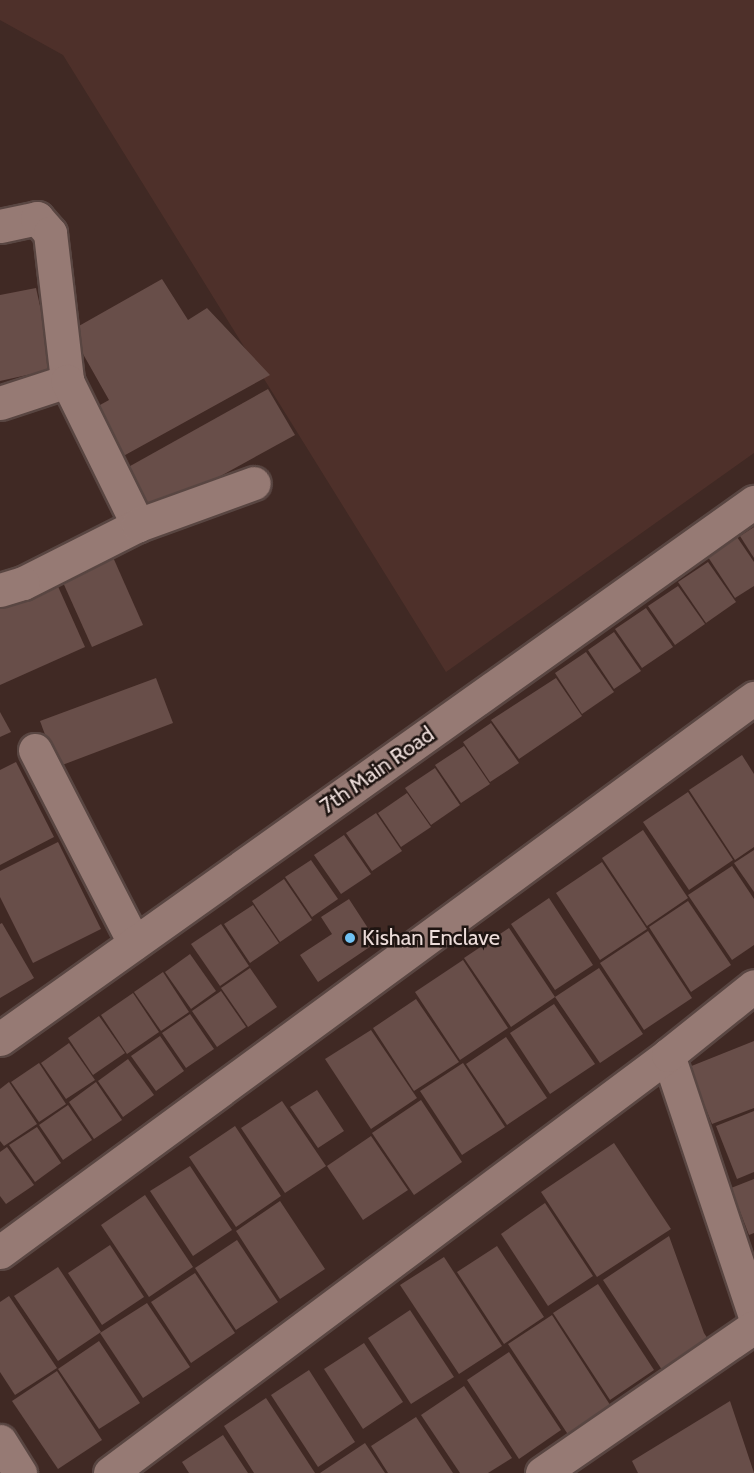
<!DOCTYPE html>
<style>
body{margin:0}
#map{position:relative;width:754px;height:1473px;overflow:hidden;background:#402924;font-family:Cabin,sans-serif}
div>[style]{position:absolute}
.built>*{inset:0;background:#4e302a}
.building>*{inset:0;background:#684e49}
.roads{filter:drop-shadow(2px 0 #594642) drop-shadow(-2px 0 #594642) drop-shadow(0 2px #594642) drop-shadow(0 -2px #594642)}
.street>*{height:33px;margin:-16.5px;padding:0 16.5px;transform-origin:16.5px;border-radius:16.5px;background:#967a74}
.dots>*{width:16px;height:16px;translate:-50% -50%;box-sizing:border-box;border:3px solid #1f1512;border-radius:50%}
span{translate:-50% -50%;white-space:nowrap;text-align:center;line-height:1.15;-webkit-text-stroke:5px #1f1512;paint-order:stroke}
.street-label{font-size:22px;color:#ecdcd9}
.poi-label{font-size:22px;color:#ecdcd9}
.left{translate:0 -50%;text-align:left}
</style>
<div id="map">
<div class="built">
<div style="clip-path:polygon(0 0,754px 0,754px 453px,446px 672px,63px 55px,0 20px)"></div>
</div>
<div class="building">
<div style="clip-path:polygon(162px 279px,188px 320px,207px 308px,270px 375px,118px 459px,91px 410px,109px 400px,70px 331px)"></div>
<div style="clip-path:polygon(36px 288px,54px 369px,0 381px,0 295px)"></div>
<div style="clip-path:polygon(268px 389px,295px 435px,148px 516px,123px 470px)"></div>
<div style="clip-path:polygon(754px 527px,754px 558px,740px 536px)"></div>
<div style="clip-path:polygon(737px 537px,754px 562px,754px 586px,735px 598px,708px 557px)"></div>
<div style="clip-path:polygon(112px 555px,143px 625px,92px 647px,61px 578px)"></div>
<div style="clip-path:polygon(708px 562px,736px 602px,706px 623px,678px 582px)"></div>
<div style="clip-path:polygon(56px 582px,85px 647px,0 685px,0 607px)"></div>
<div style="clip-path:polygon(678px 586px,705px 624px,675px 645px,648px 606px)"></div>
<div style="clip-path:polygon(646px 608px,673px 647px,642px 668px,615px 629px)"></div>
<div style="clip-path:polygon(614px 632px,641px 671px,614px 689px,588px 650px)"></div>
<div style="clip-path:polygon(586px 652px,614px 692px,582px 714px,555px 673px)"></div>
<div style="clip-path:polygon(156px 678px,173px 723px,57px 767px,40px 721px)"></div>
<div style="clip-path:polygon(556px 678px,582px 716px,519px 759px,491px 720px)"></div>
<div style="clip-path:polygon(0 712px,11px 732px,0 737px)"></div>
<div style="clip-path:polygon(491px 723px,519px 763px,490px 782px,463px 742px)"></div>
<div style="clip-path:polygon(464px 746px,490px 784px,461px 803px,435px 765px)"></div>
<div style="clip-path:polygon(742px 755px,754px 774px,754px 847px,735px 860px,689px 790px)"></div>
<div style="clip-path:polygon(16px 762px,54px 837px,0 865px,0 770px)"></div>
<div style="clip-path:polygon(435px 768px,460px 805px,431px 825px,405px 788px)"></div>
<div style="clip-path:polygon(688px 792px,733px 860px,689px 890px,643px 822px)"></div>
<div style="clip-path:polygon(407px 793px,431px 827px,401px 847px,378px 813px)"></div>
<div style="clip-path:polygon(376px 813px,402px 851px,372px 871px,346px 833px)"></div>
<div style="clip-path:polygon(643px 830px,688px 898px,647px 926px,602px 858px)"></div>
<div style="clip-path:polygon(344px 835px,371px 874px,341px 894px,314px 855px)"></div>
<div style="clip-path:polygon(58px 842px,101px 929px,33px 963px,0 897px,0 871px)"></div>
<div style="clip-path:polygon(754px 850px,754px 892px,734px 863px)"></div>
<div style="clip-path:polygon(311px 860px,338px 899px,312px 917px,285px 877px)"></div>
<div style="clip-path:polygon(602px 862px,647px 929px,600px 960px,556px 893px)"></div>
<div style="clip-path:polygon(732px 866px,754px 899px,754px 945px,732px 960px,688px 895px)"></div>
<div style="clip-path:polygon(284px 879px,312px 920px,280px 942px,252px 901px)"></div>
<div style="clip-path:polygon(549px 898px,593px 965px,555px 990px,511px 924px)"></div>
<div style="clip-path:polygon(349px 899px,377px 942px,318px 982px,300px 955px,332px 934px,321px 917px)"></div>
<div style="clip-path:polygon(688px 901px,731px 965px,691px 992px,649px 927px)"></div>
<div style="clip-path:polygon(253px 905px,279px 943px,250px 963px,224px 924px)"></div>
<div style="clip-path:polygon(2px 923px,34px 978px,0 998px,0 924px)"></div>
<div style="clip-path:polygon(221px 924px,249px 966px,220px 986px,191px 944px)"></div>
<div style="clip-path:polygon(509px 928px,555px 997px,511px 1027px,464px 958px)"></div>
<div style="clip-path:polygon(648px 931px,692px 998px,644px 1030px,600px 963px)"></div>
<div style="clip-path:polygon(190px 954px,216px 991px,191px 1009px,165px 972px)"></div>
<div style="clip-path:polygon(463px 960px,508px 1028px,460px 1060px,415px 992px)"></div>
<div style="clip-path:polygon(250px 968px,277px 1007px,248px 1027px,221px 988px)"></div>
<div style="clip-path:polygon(599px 968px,643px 1034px,600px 1063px,555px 997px)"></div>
<div style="clip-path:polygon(163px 972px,189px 1012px,161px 1031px,134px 992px)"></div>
<div style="clip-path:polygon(221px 991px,246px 1027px,217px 1047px,192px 1011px)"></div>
<div style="clip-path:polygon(133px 993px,159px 1032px,127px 1054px,101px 1015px)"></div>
<div style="clip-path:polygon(416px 999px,459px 1062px,414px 1091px,373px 1028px)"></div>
<div style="clip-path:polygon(554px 1004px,595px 1064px,550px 1094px,510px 1033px)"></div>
<div style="clip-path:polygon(190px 1014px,214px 1049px,186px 1068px,162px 1033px)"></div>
<div style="clip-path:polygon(99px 1016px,125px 1053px,93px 1075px,68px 1038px)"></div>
<div style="clip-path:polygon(371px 1030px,417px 1098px,371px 1129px,325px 1059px)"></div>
<div style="clip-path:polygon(160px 1036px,184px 1071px,156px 1091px,131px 1056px)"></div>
<div style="clip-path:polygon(506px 1037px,547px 1098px,507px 1125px,466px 1064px)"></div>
<div style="clip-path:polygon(754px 1041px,754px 1108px,712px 1124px,689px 1067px)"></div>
<div style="clip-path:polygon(69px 1043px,95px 1080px,66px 1099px,41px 1063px)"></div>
<div style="clip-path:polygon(128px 1059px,154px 1095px,123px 1117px,98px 1081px)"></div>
<div style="clip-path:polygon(39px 1063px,66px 1104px,39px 1122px,11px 1082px)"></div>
<div style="clip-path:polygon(463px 1063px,505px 1127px,462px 1155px,420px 1091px)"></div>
<div style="clip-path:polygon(9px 1082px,37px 1124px,4px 1146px,0 1141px,0 1089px)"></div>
<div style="clip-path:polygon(96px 1082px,122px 1120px,94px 1139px,69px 1102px)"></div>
<div style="clip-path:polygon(317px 1090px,344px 1131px,318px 1148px,290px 1107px)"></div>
<div style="clip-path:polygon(421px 1100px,462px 1162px,414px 1195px,372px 1133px)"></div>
<div style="clip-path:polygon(282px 1101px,326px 1166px,285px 1193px,241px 1128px)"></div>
<div style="clip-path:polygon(68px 1105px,92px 1140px,63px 1160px,39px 1125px)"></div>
<div style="clip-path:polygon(754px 1111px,754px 1172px,737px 1179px,716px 1126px)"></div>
<div style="clip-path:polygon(235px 1126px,281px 1196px,236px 1227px,189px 1157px)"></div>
<div style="clip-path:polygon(37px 1127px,61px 1163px,35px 1182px,9px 1145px)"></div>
<div style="clip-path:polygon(371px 1136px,408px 1190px,363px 1220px,327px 1166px)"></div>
<div style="clip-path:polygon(614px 1143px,671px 1229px,597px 1277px,541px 1192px)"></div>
<div style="clip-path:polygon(7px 1147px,34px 1185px,6px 1204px,0 1196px,0 1152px)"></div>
<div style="clip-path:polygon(190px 1166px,232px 1230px,193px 1256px,150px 1191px)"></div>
<div style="clip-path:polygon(754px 1179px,754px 1233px,749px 1235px,731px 1188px)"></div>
<div style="clip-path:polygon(145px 1195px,193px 1267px,149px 1297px,101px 1225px)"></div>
<div style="clip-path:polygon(280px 1201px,325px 1269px,280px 1299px,236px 1231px)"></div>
<div style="clip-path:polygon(545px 1203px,593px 1276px,548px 1306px,501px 1234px)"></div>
<div style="clip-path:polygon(669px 1236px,704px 1333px,712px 1345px,666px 1376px,603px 1280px)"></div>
<div style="clip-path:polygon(237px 1240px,278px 1302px,236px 1330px,195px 1268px)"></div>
<div style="clip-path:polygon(110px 1245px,144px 1297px,102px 1325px,68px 1273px)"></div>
<div style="clip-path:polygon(497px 1246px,544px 1317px,504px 1344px,457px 1272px)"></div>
<div style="clip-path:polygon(444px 1257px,502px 1346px,459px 1374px,400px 1285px)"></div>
<div style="clip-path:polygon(58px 1267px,101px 1332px,58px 1361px,14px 1296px)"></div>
<div style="clip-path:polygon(195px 1273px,235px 1333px,191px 1363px,151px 1302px)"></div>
<div style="clip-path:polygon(598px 1284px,654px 1370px,610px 1400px,553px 1313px)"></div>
<div style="clip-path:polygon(9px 1296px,57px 1368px,15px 1395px,0 1372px,0 1302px)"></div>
<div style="clip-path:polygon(147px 1303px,190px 1367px,143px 1398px,100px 1333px)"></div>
<div style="clip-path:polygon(410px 1310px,454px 1377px,411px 1404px,368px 1338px)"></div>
<div style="clip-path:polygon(552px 1315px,614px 1411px,571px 1439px,508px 1344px)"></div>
<div style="clip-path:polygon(99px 1341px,140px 1403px,99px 1429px,58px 1369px)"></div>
<div style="clip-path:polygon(364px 1343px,403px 1402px,363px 1429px,324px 1369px)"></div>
<div style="clip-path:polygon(509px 1352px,561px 1430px,519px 1459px,467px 1380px)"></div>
<div style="clip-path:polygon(309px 1370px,355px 1442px,318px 1467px,271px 1395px)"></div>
<div style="clip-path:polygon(57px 1371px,102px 1440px,58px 1469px,12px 1401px)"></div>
<div style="clip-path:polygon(464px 1386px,512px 1458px,488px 1473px,460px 1473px,421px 1415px)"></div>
<div style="clip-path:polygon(266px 1398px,315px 1473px,254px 1473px,224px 1426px)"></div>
<div style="clip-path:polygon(730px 1401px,754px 1473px,638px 1473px,632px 1461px)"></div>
<div style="clip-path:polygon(416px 1417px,453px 1473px,388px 1473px,371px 1446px)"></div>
<div style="clip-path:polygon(223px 1435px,248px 1473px,189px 1473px,182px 1462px)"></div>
<div style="clip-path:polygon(365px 1443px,385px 1473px,320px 1473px)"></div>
</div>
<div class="roads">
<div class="street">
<div style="left:0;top:226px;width:38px;rotate:-12deg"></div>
<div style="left:37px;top:218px;width:20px;rotate:49deg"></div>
<div style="left:50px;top:233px;width:149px;rotate:83.4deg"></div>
<div style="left:0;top:403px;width:71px;rotate:-18.2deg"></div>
<div style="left:67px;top:381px;width:161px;rotate:63.8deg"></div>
<div style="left:138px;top:525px;width:129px;rotate:153.2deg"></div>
<div style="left:23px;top:583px;width:24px;rotate:163deg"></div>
<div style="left:138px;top:525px;width:123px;rotate:-19.9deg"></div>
<div style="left:35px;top:750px;width:217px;rotate:62.8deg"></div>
<div style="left:0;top:1039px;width:926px;rotate:-35.46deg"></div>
<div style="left:668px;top:1055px;width:272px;rotate:71.6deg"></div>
<div style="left:0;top:1252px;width:936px;rotate:-36.31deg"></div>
<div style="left:0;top:1441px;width:38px;rotate:58deg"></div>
<div style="left:110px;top:1473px;width:697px;rotate:-36.84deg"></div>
<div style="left:668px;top:1055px;width:110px;rotate:-38.7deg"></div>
<div style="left:542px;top:1473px;width:257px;rotate:-34.6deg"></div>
</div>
</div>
<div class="dots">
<div style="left:350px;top:938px;background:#70c2f4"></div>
</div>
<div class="street-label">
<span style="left:377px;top:770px;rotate:-35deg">7th Main Road</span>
</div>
<div class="poi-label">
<span class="left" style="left:362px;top:938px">Kishan Enclave</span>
</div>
</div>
